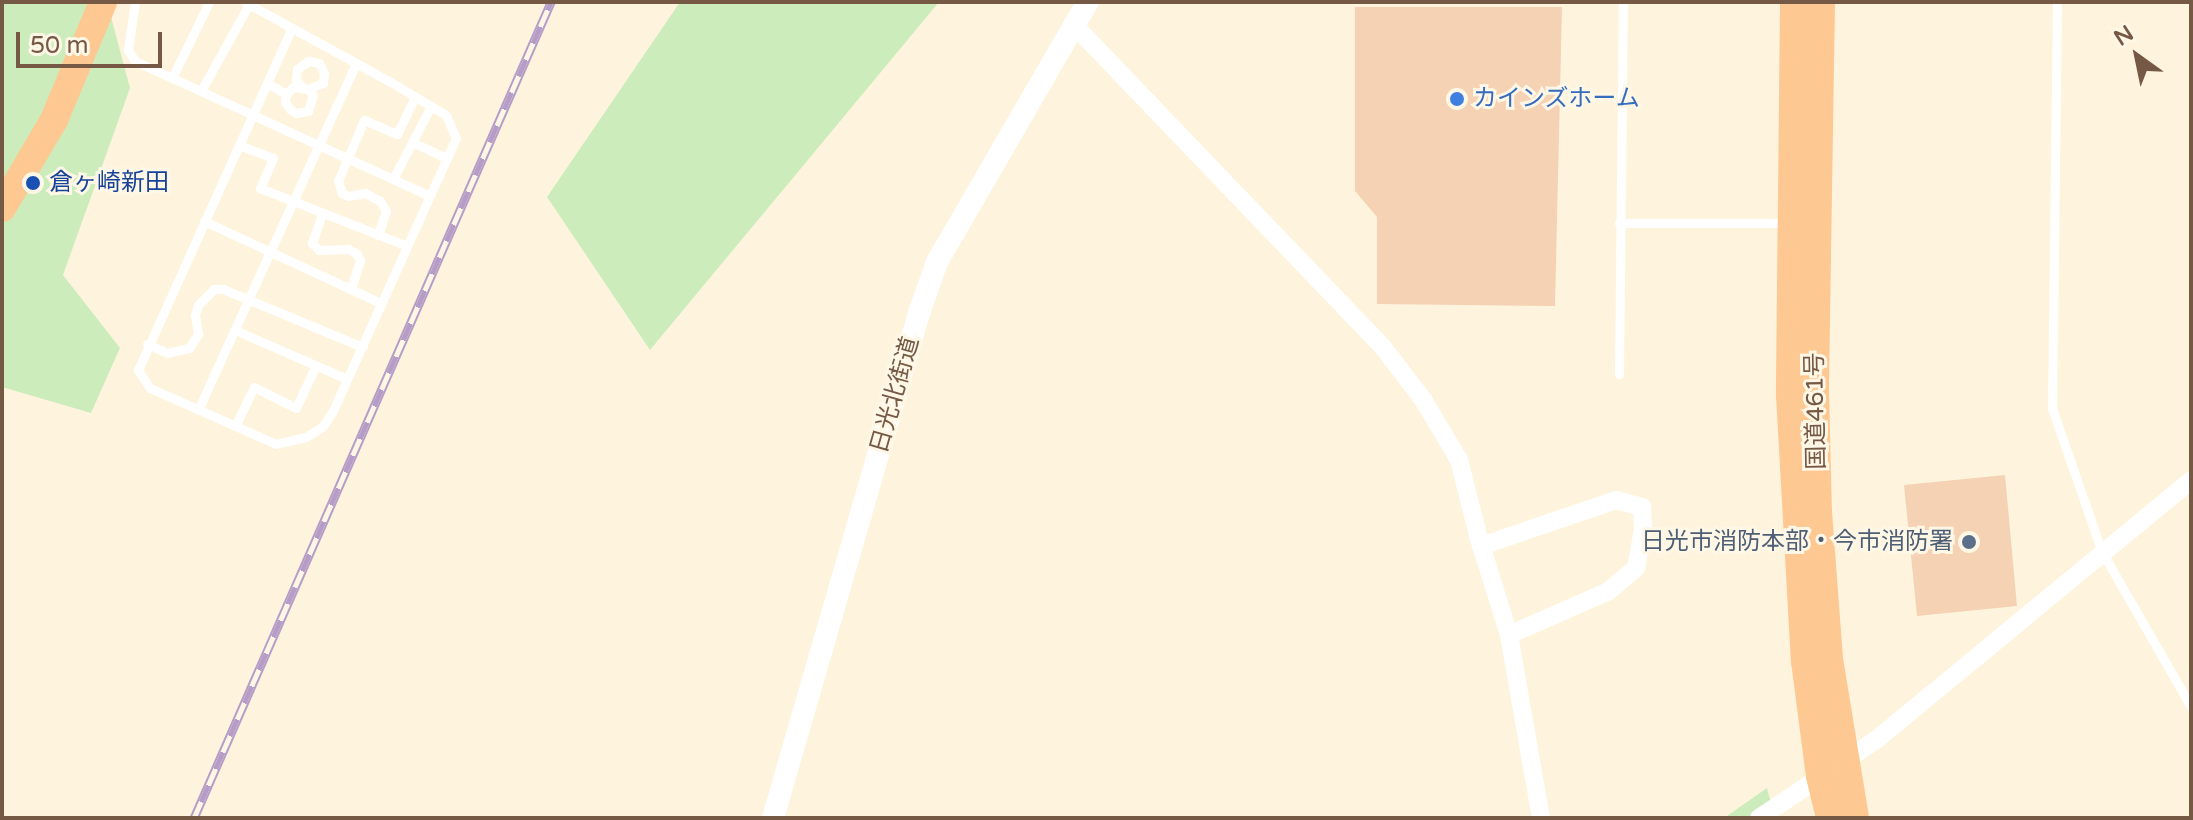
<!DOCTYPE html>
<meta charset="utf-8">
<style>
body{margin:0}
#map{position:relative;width:2193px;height:820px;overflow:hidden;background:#fef4de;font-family:"Varela Round","Noto Sans JP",sans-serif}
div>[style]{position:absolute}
.green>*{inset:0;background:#cdecbc}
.building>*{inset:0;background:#f5d2b4}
.service>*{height:9px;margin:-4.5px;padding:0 4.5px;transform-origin:4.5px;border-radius:4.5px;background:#fff}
.minor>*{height:18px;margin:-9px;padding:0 9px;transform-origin:9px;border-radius:9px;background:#fff}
.tertiary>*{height:22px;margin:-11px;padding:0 11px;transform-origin:11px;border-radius:11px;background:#fff}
.trunk>*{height:28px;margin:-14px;padding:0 14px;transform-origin:14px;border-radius:14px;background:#fec892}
.rail>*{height:9px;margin-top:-4.5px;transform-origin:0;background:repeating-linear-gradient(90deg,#fff7e6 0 18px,#b69dc7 0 36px);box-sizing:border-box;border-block:2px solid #b69dc7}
.dots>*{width:22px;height:22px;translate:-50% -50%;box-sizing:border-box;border:4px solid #fff7e6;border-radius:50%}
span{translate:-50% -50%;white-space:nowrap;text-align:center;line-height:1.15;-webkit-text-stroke:6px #fff7e6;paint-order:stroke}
.shop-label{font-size:24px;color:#366cbe}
.left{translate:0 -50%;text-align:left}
.transit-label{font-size:24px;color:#164399}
.street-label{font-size:24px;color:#755945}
.service-label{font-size:24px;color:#4e5e75}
.right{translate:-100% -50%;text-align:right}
.frame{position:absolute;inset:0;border:4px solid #755945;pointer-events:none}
.north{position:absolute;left:2097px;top:16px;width:80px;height:80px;-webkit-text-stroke:6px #fff7e6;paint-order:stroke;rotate:327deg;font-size:22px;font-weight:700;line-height:32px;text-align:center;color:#755945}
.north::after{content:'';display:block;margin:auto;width:28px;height:36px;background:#755945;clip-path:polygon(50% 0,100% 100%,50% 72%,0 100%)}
.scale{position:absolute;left:16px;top:32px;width:146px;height:36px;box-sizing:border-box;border:4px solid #755945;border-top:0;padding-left:10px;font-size:24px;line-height:28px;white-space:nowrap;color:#755945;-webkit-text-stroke:6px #fff7e6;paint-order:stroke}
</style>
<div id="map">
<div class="green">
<div style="clip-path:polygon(2px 2px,107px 2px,130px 88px,63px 275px,120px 348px,91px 413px,2px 387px)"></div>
<div style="clip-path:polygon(680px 2px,939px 2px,650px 350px,547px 197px)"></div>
<div style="clip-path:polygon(1767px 788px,1775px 818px,1724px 818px)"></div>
</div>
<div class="building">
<div style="clip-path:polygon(1355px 7px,1562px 7px,1555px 306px,1377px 304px,1377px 217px,1355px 191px)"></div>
<div style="clip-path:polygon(2005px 475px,2017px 606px,1917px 616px,1904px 485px)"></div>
</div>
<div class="service">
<div style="left:135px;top:2px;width:49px;rotate:98.3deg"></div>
<div style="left:128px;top:50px;width:13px;rotate:58deg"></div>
<div style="left:135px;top:61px;width:324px;rotate:24.6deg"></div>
<div style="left:245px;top:2px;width:54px;rotate:29deg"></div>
<div style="left:292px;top:28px;width:73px;rotate:28.7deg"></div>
<div style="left:356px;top:63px;width:38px;rotate:29deg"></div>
<div style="left:389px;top:81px;width:66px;rotate:30.8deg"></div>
<div style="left:446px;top:115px;width:25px;rotate:67deg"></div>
<div style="left:456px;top:138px;width:301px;rotate:114.3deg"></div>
<div style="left:332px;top:412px;width:17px;rotate:123deg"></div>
<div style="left:323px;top:426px;width:20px;rotate:147deg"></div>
<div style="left:306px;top:437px;width:31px;rotate:167deg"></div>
<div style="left:276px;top:444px;width:138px;rotate:-156deg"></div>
<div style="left:150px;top:388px;width:22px;rotate:-124deg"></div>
<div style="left:138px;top:370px;width:375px;rotate:-65.8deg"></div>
<div style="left:2057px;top:2px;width:406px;rotate:90.7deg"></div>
<div style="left:2052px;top:408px;width:152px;rotate:70.9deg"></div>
<div style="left:2102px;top:552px;width:179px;rotate:60.1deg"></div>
<div style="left:172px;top:78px;width:85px;rotate:-64deg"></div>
<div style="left:267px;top:83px;width:22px;rotate:30deg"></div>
<div style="left:286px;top:94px;width:8px;rotate:97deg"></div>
<div style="left:285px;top:102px;width:9px;rotate:54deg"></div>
<div style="left:290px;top:109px;width:7px;rotate:34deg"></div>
<div style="left:296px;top:113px;width:12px;rotate:-9deg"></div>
<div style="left:308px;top:111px;width:17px;rotate:-73deg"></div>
<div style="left:313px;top:95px;width:8px;rotate:-130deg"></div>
<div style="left:308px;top:89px;width:15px;rotate:-172deg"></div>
<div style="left:293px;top:87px;width:10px;rotate:135deg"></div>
<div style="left:301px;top:86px;width:8px;rotate:-130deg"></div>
<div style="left:296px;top:80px;width:11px;rotate:-85deg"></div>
<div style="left:297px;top:69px;width:14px;rotate:-36deg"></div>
<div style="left:308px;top:61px;width:11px;rotate:10deg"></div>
<div style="left:319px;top:63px;width:11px;rotate:63deg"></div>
<div style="left:324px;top:73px;width:10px;rotate:96deg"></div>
<div style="left:323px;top:83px;width:17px;rotate:159deg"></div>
<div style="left:201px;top:91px;width:99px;rotate:-61.1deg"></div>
<div style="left:412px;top:142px;width:38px;rotate:25deg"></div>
<div style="left:239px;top:145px;width:36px;rotate:21deg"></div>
<div style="left:273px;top:158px;width:33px;rotate:113deg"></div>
<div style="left:260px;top:188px;width:158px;rotate:21.5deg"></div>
<div style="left:393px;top:179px;width:82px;rotate:-62.5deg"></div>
<div style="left:322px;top:214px;width:31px;rotate:109deg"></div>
<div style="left:312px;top:243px;width:10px;rotate:45deg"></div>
<div style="left:319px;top:250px;width:29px;rotate:-2deg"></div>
<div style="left:348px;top:249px;width:9px;rotate:27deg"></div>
<div style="left:356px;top:253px;width:8px;rotate:60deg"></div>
<div style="left:360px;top:260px;width:30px;rotate:107deg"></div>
<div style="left:204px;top:221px;width:195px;rotate:24.9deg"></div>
<div style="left:1619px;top:223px;width:169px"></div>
<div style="left:378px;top:235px;width:25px;rotate:-72deg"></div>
<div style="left:386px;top:211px;width:12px;rotate:-121deg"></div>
<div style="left:380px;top:201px;width:17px;rotate:-152deg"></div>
<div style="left:365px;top:193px;width:17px;rotate:170deg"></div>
<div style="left:348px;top:196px;width:7px;rotate:-153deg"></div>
<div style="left:342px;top:193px;width:13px;rotate:-108deg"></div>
<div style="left:338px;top:181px;width:66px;rotate:-66.9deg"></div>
<div style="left:364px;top:120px;width:36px;rotate:23deg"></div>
<div style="left:397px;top:134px;width:41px;rotate:-64.1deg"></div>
<div style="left:235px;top:330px;width:122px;rotate:23.6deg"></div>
<div style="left:147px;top:344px;width:22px;rotate:24deg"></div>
<div style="left:167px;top:353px;width:23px;rotate:-13deg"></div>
<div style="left:189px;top:348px;width:17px;rotate:-57deg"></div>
<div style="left:198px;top:334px;width:19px;rotate:-99deg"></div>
<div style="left:195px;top:315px;width:10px;rotate:-73deg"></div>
<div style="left:198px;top:305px;width:23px;rotate:-45deg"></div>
<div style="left:214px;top:289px;width:9px"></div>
<div style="left:223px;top:289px;width:151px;rotate:22.6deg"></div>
<div style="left:1619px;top:374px;width:372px;rotate:-89.4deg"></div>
<div style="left:198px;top:410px;width:381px;rotate:-65.5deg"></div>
<div style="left:235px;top:426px;width:43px;rotate:-64deg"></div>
<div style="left:254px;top:387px;width:47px;rotate:26.6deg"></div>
<div style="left:296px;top:408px;width:47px;rotate:-65.1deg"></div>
</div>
<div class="minor">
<div style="left:1075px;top:26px;width:443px;rotate:46.2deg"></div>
<div style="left:1382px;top:346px;width:69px;rotate:52.6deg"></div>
<div style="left:1424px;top:401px;width:69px;rotate:59.3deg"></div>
<div style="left:1459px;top:460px;width:81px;rotate:75.8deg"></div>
<div style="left:1479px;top:539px;width:101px;rotate:72.6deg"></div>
<div style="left:1509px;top:635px;width:186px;rotate:80.1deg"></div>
<div style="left:1481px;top:546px;width:143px;rotate:-18.8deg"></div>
<div style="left:1616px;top:500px;width:27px;rotate:15deg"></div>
<div style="left:1642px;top:507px;width:22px;rotate:87deg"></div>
<div style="left:1643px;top:529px;width:40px;rotate:100deg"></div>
<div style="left:1636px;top:568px;width:35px;rotate:140deg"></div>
<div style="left:1609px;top:591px;width:109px;rotate:156.3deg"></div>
<div style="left:1759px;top:818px;width:141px;rotate:-33.7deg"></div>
<div style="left:1876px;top:740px;width:408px;rotate:-39.5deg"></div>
</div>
<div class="tertiary">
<div style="left:773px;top:818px;width:526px;rotate:-73.87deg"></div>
<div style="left:919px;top:313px;width:54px;rotate:-70.6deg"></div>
<div style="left:937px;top:262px;width:301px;rotate:-59.9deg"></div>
</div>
<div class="trunk">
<div style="left:1794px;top:2px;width:393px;rotate:90.6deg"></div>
<div style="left:1790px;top:395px;width:266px;rotate:86.8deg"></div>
<div style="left:1805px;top:661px;width:116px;rotate:82.6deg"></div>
<div style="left:1820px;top:776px;width:43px;rotate:76.6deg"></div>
<div style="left:1821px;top:2px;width:389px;rotate:90.9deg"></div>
<div style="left:1815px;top:391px;width:121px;rotate:88.6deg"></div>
<div style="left:1818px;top:512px;width:147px;rotate:85.7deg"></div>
<div style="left:1829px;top:659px;width:161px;rotate:80.7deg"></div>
<div style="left:2px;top:208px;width:102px;rotate:-59.4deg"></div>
<div style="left:54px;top:120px;width:128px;rotate:-67.4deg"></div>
</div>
<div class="rail">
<div style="left:194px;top:818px;width:891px;rotate:-66.37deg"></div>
</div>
<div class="dots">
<div style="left:1457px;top:99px;background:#3f7fe0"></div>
<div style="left:33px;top:183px;background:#1a4fb4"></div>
<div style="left:1969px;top:542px;background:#5c6f8a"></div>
</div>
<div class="shop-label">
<span class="left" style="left:1473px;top:99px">カインズホーム</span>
</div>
<div class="transit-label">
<span class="left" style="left:49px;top:183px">倉ヶ崎新田</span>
</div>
<div class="street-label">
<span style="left:895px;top:395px;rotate:-74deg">日光北街道</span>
<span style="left:1816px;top:411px;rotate:-91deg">国道461号</span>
</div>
<div class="service-label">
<span class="right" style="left:1953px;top:542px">日光市消防本部・今市消防署</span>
</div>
<div class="frame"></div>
<div class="north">N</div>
<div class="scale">50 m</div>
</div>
